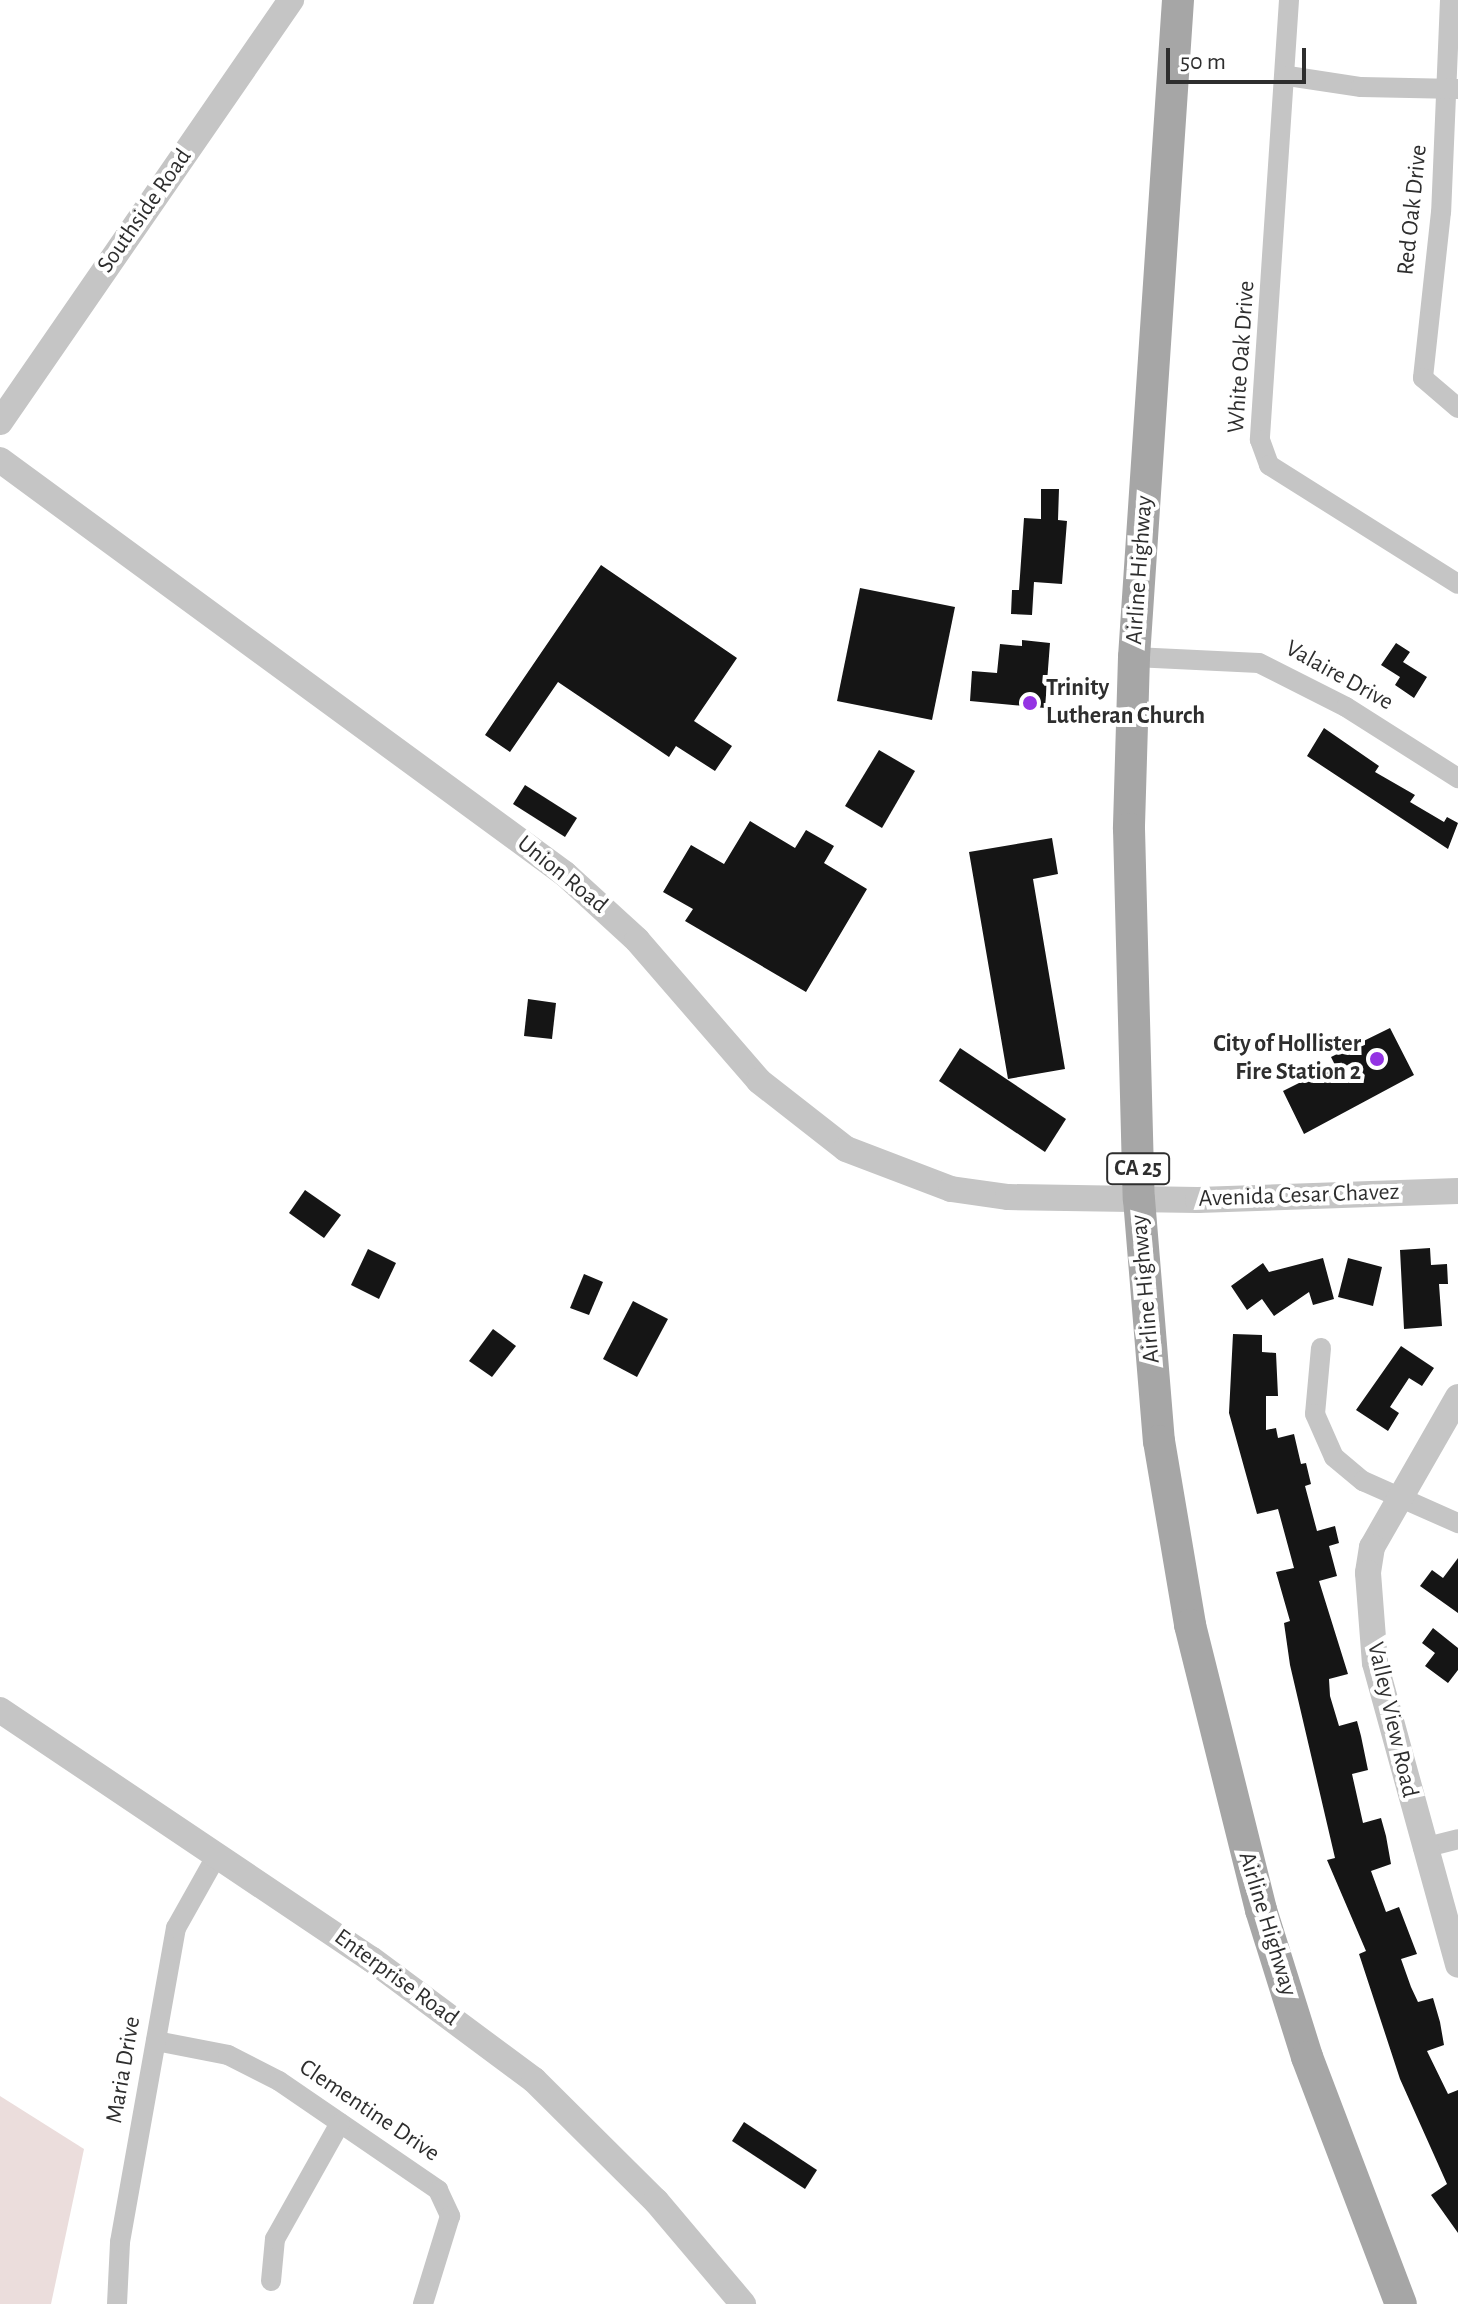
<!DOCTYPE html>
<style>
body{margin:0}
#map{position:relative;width:1458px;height:2304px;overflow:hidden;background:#fff;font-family:"Alegreya Sans",sans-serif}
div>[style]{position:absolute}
.green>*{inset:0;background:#ebdddc}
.building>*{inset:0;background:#151515}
.minor>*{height:20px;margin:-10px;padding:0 10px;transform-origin:10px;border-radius:10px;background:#c5c5c5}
.tertiary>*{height:26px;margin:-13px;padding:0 13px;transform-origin:13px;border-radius:13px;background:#c5c5c5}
.primary>*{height:32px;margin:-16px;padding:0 16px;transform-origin:16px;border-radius:16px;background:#a6a6a6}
.dots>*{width:22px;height:22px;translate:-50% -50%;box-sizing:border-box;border:4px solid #fff;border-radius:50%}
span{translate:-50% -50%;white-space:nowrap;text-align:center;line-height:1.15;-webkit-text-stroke:8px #fff;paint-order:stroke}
.shield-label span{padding:2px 6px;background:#fff;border:2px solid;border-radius:6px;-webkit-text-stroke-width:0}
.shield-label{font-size:22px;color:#2e2e2e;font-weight:700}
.street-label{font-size:24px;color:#2e2e2e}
.poi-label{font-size:24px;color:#2e2e2e;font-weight:700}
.left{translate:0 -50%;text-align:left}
.right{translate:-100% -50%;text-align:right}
.scale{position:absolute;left:1166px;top:48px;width:140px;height:36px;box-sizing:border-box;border:4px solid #2e2e2e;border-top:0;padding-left:10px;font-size:24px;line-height:28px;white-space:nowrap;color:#2e2e2e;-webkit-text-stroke:6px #fff;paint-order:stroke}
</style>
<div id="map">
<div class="green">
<div style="clip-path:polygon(0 2096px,84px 2149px,51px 2304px,0 2304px)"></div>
</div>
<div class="building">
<div style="clip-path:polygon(1041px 489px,1059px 489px,1058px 520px,1067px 521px,1062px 584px,1034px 582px,1032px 615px,1011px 614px,1012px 590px,1019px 590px,1024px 518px,1041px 519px)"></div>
<div style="clip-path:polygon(601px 565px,737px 658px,694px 721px,732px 746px,715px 771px,676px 746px,669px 757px,558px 682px,510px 752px,485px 735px)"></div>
<div style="clip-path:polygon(860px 588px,955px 607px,932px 720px,837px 701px)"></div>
<div style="clip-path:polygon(1022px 640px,1050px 643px,1045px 708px,970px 701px,972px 671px,997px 673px,1000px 644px,1022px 646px)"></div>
<div style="clip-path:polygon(1396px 643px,1410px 652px,1403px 662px,1427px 677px,1414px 698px,1395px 685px,1400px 677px,1381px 665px)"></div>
<div style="clip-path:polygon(1324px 728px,1379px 766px,1375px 772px,1415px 795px,1410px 802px,1444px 822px,1447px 817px,1458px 823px,1448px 849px,1307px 756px)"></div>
<div style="clip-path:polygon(879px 750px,915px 771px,882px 828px,845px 806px)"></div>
<div style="clip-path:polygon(525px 785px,577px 818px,565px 837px,513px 804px)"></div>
<div style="clip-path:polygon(750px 821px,795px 848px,806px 830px,834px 846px,824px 863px,867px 889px,806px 992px,685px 921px,693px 909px,663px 892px,691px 845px,724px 864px)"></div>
<div style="clip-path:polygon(1052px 838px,1058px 874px,1033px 879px,1065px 1069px,1008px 1079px,969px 852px)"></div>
<div style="clip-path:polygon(528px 999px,556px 1003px,552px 1039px,524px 1036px)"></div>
<div style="clip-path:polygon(1390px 1028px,1414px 1075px,1304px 1134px,1283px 1091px,1335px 1065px,1331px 1057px)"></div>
<div style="clip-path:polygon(960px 1048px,1066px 1119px,1045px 1152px,939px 1081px)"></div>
<div style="clip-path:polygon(305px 1190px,341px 1215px,324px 1238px,289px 1213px)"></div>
<div style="clip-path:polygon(1430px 1248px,1431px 1265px,1447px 1264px,1448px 1284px,1439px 1284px,1442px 1326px,1404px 1329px,1400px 1250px)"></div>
<div style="clip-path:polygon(368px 1249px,396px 1263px,379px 1299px,351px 1285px)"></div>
<div style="clip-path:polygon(1323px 1258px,1334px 1299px,1313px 1305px,1309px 1292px,1274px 1316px,1262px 1299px,1247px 1310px,1231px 1286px,1263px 1263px,1269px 1272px)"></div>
<div style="clip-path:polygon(1348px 1258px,1382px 1267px,1373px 1306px,1338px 1297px)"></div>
<div style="clip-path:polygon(584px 1274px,603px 1282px,589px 1315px,570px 1308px)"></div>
<div style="clip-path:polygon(633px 1301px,668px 1319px,637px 1377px,603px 1359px)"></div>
<div style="clip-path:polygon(493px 1329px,516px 1346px,492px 1377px,469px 1361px)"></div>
<div style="clip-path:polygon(1233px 1334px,1262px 1335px,1262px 1352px,1276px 1353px,1278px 1396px,1266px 1396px,1266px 1430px,1276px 1428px,1278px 1438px,1294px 1434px,1301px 1464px,1306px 1463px,1311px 1484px,1305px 1486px,1317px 1531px,1335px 1526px,1339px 1543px,1329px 1546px,1337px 1576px,1319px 1581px,1348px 1674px,1329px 1679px,1330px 1696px,1339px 1726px,1357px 1721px,1361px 1736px,1368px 1770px,1352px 1774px,1363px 1823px,1381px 1818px,1386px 1836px,1391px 1864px,1371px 1871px,1386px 1912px,1399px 1907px,1417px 1954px,1401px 1959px,1411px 1987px,1418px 2002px,1433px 1998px,1440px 2022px,1444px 2045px,1427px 2051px,1448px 2094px,1458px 2090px,1458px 2233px,1431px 2195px,1447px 2184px,1400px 2079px,1359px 1954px,1366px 1951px,1327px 1860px,1335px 1858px,1290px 1665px,1284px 1623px,1290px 1621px,1276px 1572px,1294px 1568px,1278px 1509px,1257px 1514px,1229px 1413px)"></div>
<div style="clip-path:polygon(1401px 1346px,1434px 1368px,1422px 1386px,1409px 1378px,1390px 1407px,1399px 1413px,1388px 1431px,1356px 1410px)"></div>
<div style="clip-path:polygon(1458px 1558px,1458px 1613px,1420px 1586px,1432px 1570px,1443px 1578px)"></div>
<div style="clip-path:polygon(1433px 1628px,1458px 1648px,1458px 1670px,1448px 1683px,1425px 1666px,1435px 1653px,1422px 1643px)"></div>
<div style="clip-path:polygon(744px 2122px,817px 2170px,805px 2189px,732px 2141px)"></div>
</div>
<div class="minor">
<div style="left:1289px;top:0;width:441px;rotate:93.8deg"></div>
<div style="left:1260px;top:440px;width:27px;rotate:70deg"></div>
<div style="left:1269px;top:465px;width:223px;rotate:32.2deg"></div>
<div style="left:1450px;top:0;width:212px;rotate:92.4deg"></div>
<div style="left:1441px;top:212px;width:167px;rotate:96.2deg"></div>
<div style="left:1423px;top:378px;width:46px;rotate:40.6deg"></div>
<div style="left:1288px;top:76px;width:74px;rotate:8.6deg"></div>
<div style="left:1361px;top:87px;width:97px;rotate:1.2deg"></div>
<div style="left:1134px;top:657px;width:125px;rotate:2.7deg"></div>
<div style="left:1259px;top:663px;width:97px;rotate:26.8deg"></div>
<div style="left:1346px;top:707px;width:133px;rotate:32.4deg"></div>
<div style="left:1321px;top:1348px;width:66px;rotate:95.2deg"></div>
<div style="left:1315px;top:1414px;width:47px;rotate:66.2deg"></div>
<div style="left:1334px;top:1457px;width:38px;rotate:40deg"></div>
<div style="left:1363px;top:1481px;width:104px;rotate:23.9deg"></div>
<div style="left:1423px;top:1848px;width:36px;rotate:-14deg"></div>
<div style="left:156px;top:2041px;width:73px;rotate:11deg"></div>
<div style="left:228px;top:2055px;width:57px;rotate:27deg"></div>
<div style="left:279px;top:2081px;width:193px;rotate:34.4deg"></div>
<div style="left:438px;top:2190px;width:29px;rotate:65deg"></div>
<div style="left:450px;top:2216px;width:92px;rotate:107.1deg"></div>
<div style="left:271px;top:2281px;width:42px;rotate:-84.6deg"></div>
<div style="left:275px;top:2239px;width:133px;rotate:-60.7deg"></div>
<div style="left:117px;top:2304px;width:62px;rotate:-87.2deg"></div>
<div style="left:120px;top:2242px;width:319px;rotate:-79.9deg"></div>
<div style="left:176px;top:1928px;width:84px;rotate:-60.7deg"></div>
</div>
<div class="tertiary">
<div style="left:0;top:422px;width:513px;rotate:-55.41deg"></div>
<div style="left:0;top:460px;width:700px;rotate:36.23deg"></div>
<div style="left:565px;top:874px;width:98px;rotate:42.5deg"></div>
<div style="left:637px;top:940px;width:186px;rotate:49.1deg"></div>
<div style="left:759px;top:1081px;width:110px;rotate:38deg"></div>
<div style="left:846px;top:1149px;width:112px;rotate:20.9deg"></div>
<div style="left:951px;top:1189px;width:58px;rotate:8deg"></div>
<div style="left:1008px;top:1197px;width:190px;rotate:0.9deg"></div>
<div style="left:1198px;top:1200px;width:260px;rotate:-2deg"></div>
<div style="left:1458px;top:1397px;width:173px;rotate:119.8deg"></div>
<div style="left:1372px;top:1547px;width:26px;rotate:99deg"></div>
<div style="left:1368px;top:1573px;width:90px;rotate:85.6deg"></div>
<div style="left:1375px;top:1663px;width:313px;rotate:74.6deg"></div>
<div style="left:0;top:1710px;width:447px;rotate:33.9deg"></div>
<div style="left:371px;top:1959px;width:203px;rotate:36.6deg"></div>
<div style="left:534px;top:2080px;width:172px;rotate:44.8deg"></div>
<div style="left:656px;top:2201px;width:135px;rotate:49.8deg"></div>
</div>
<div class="primary">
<div style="left:1178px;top:0;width:658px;rotate:93.83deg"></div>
<div style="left:1134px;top:657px;width:172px;rotate:91.7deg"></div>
<div style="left:1129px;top:829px;width:370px;rotate:88.5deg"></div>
<div style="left:1139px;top:1199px;width:243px;rotate:85.3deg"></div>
<div style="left:1159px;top:1441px;width:187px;rotate:80.4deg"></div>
<div style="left:1190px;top:1625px;width:294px;rotate:76deg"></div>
<div style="left:1261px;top:1910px;width:154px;rotate:72.6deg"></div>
<div style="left:1307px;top:2057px;width:264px;rotate:69.2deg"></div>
</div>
<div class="dots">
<div style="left:1030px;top:703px;background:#9433e3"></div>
<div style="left:1377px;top:1059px;background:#9433e3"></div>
</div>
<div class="shield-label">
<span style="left:1138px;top:1169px">CA 25</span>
</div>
<div class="street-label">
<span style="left:1413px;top:210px;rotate:-84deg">Red Oak Drive</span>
<span style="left:145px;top:211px;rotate:-55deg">Southside Road</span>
<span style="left:1242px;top:357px;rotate:-86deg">White Oak Drive</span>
<span style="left:1140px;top:570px;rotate:-86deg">Airline Highway</span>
<span style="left:1339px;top:676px;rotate:29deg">Valaire Drive</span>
<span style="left:562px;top:875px;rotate:39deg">Union Road</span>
<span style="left:1299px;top:1196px;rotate:-2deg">Avenida Cesar Chavez</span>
<span style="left:1146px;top:1289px;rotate:-95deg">Airline Highway</span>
<span style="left:1392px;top:1720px;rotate:77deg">Valley View Road</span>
<span style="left:1267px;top:1924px;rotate:73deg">Airline Highway</span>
<span style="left:396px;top:1978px;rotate:36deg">Enterprise Road</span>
<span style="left:124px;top:2070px;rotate:-80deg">Maria Drive</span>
<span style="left:369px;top:2111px;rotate:34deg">Clementine Drive</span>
</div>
<div class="poi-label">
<span class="left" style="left:1046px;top:703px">Trinity<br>Lutheran Church</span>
<span class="right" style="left:1361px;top:1059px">City of Hollister<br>Fire Station 2</span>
</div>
<div class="scale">50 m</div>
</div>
